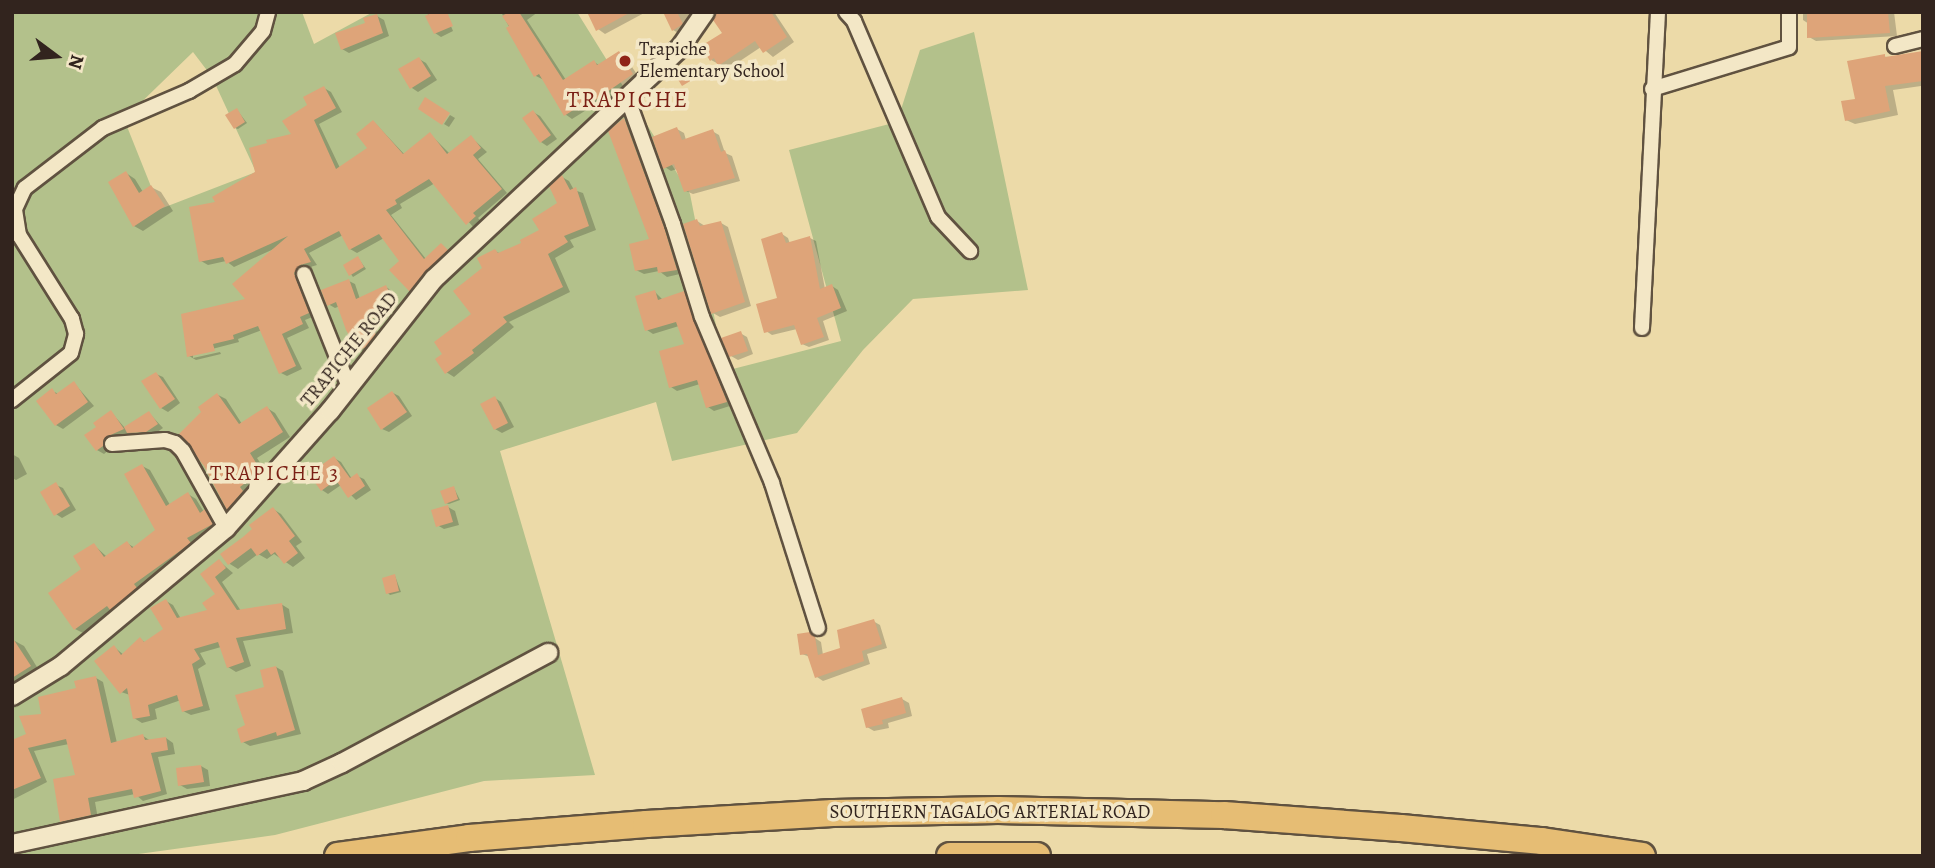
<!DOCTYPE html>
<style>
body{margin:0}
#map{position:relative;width:1935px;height:868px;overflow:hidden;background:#ecdaa8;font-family:Alegreya,serif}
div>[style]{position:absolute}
.green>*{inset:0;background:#b3c18b}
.shadow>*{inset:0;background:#0003}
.building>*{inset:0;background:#dea479}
.roads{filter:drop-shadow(2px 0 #605240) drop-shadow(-2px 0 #605240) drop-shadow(0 2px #605240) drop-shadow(0 -2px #605240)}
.minor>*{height:14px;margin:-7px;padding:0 7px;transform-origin:7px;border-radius:7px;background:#f3e7c6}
.tertiary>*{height:18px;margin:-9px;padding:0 9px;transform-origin:9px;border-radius:9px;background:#f3e7c6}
.motorway>*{height:26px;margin:-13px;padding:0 13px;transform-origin:13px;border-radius:13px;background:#e6bd74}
.dots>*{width:19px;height:19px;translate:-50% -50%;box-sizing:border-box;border:4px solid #f3e7c6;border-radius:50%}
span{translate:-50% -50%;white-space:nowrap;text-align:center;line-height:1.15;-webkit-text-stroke:7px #f3e7c6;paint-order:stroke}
.poi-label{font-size:19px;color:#32241e}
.left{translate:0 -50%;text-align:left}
.street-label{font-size:19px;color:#32241e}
.neighbourhood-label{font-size:21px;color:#7a1f14;letter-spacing:2px}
.quarter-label{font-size:23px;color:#7a1f14;letter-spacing:2px}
.frame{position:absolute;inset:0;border:14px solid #32241e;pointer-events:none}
.north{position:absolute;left:21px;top:21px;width:70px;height:70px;-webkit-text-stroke:5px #f3e7c6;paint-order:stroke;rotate:106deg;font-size:19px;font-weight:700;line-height:28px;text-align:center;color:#32241e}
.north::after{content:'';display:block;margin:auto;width:24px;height:32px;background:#32241e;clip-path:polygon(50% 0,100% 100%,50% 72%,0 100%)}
</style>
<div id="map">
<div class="green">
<div style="clip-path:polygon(evenodd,12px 12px,302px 12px,314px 44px,373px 12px,577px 12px,690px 194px,725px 371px,841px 341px,789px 150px,897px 122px,920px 50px,974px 32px,1028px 290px,913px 299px,863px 350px,797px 433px,672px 461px,656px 402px,500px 451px,595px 775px,484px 781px,275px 835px,124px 856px,12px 856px,12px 12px,193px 52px,212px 77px,256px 172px,160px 209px,124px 119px,193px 52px)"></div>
</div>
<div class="shadow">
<div style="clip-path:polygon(427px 12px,445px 12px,453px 31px,441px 37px,435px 33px)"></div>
<div style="clip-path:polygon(501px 12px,538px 12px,527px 20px,566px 80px,594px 62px,599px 65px,619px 53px,626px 58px,640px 79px,599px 106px,596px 104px,572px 119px,565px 114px,544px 80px,536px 76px)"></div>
<div style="clip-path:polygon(589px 12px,646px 12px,605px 34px,598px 29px)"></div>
<div style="clip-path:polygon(665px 12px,702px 12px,680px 34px,673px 30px)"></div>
<div style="clip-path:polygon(726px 12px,774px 12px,794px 42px,773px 57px,761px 47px,728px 69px,711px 60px,724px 33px)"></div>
<div style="clip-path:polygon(1803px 12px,1894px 12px,1897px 36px,1816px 41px,1809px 37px,1809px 24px,1803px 20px)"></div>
<div style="clip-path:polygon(377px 16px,384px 20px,389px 36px,349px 53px,342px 49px)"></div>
<div style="clip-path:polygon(1923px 53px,1923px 93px,1921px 86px,1893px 90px,1898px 115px,1855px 124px,1846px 120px,1884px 56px,1888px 58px)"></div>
<div style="clip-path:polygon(419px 59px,426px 63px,437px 80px,418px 92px,412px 88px)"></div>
<div style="clip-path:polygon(324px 88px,331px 92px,342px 112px,319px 124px,340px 168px,370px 148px,374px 122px,405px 155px,430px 134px,450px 154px,471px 137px,487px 152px,478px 159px,507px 193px,478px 218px,481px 221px,474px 228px,435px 183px,400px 204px,402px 208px,391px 215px,426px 259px,441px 245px,453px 255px,417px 294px,411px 290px,401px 261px,384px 238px,357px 253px,350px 249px,343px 235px,309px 253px,317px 265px,307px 268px,315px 316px,305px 320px,309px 328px,287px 338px,302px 369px,287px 376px,281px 373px,262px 330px,238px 339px,239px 342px,193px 354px,193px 358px,220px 352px,221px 354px,196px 360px,189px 356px,248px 300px,276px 248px,234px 267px,226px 261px,208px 265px,201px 261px,217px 203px,257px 172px,293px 135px,309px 105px)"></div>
<div style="clip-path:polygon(237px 110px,247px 123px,238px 129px,235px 128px)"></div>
<div style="clip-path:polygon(533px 112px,540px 116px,557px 139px,547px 146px,541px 142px)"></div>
<div style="clip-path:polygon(450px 115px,455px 118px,449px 127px,444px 124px)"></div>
<div style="clip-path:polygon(625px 120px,632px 124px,684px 273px,667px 277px,659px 271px,644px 274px,636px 270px,651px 241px)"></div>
<div style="clip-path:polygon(677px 129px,684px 133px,686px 140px,712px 131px,719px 135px,725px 153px,732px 156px,740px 181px,693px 194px,686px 191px,677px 169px,671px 171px,665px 167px)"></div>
<div style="clip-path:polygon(126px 173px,135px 179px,143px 192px,151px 187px,161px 192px,173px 211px,143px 231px,134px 226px)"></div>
<div style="clip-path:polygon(562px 177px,569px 181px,574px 190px,583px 193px,596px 230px,570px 240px,574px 247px,555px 258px,570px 292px,509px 322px,514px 327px,454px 377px,446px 372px,445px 354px,473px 315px,484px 269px,495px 251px,501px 254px,524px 244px,541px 230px,559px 203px)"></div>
<div style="clip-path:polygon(697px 221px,705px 226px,721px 223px,728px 227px,751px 306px,720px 317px,713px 313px)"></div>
<div style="clip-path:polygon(782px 234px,788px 238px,790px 244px,810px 238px,816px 241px,825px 289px,832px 286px,838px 290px,847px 311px,823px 321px,829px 340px,809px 347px,802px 344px,797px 329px,772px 335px,766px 331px,779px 299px)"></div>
<div style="clip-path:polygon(358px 258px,366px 269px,353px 277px,345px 266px)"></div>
<div style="clip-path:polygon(349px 281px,355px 284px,360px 299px,386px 287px,392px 291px,399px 306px,389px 311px,391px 316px,374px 324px,381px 339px,366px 353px,359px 349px,340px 306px,335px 308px,328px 304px)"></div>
<div style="clip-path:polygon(655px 292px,663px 300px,684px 293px,690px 296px,733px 405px,714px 411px,708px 407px,700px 384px,677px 391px,671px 387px,686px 345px,679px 326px,653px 334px,647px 330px)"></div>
<div style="clip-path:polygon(740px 333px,747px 337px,753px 354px,738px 360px,731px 356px)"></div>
<div style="clip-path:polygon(156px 374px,163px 377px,180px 403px,168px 412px,161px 408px,143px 382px)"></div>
<div style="clip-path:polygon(74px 383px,94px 406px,63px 429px,56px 425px,52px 391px,59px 394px)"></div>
<div style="clip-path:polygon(393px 393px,399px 396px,412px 416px,389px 432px,382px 429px)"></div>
<div style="clip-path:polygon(218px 395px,226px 399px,242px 424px,267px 408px,275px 413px,290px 437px,257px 458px,269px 476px,236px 513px,228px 509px,205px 465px)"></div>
<div style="clip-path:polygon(495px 398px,501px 402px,514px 427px,502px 433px,495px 429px)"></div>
<div style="clip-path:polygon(111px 412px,125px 428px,149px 413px,163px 428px,153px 435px,136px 436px,130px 433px,113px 440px,109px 450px,104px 454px,97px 450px,98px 427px)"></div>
<div style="clip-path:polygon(12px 454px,19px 458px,27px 474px,16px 480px,12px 478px)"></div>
<div style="clip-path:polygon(334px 458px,341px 462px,352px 479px,357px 476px,364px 479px,371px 490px,356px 500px,341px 485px,328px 494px,322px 490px)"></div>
<div style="clip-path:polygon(142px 466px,150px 470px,170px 505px,188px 494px,196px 499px,204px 512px,212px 516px,219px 528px,194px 543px,197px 548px,83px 633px,75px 629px,83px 570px,94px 545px,107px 557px,127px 543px,135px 548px,157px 530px)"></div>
<div style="clip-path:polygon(56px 485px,63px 488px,76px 510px,62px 518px,56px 514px)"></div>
<div style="clip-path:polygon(454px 488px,460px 500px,449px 504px,446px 503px)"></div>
<div style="clip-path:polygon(448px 507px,455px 511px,459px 525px,444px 529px,437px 525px)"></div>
<div style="clip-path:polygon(273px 509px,281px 514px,302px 542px,296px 546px,305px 558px,293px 567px,274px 554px,267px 559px,258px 554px,238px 569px,230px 564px,223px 554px,244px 538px)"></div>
<div style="clip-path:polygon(219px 561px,233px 573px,222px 582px,241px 611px,281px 604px,289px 609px,293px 633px,243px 641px,251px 666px,236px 672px,228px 667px,221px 647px,200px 653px,206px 664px,198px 669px,210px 710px,191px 715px,183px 711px,181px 700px,155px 709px,157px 719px,142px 723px,134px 718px,130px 695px,121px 692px,114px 647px,124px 655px,140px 639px,146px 643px,165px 630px,166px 601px,173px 605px,181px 619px,210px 611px,217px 595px,202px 575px)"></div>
<div style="clip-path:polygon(395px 576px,401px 592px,390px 595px,388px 593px)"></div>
<div style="clip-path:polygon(873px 621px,880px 625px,887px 648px,867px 654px,870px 664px,823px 681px,817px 677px,810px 657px,802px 654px,809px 634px,821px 642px,823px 655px,842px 649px)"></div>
<div style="clip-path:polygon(13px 640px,24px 646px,40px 672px,12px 690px)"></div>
<div style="clip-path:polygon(276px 667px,283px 671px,301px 734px,250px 746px,243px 742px,247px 726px)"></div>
<div style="clip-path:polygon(96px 678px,103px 682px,117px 743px,143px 736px,151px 741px,166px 738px,173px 743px,175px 754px,158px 757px,167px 794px,143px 801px,135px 794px,95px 802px,98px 819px,69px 825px,62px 821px,77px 776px,69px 744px,34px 751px,47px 782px,12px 800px,12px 742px,29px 735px,43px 715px)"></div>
<div style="clip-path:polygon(902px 699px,909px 703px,912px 716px,888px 723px,889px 728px,874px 731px,867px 727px)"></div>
<div style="clip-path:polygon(201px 766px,208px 770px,210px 786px,187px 789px,180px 785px)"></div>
</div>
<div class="building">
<div style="clip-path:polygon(433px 12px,447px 12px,453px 26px,434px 34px,425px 16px)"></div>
<div style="clip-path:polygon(509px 12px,519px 12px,563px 80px,594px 60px,597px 65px,619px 51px,633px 74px,591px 103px,589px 100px,564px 116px,539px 74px,534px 77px,506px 28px,509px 26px,502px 16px)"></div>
<div style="clip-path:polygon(587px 12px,631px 12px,596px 31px)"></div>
<div style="clip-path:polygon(663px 12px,677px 12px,683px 24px,672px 31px)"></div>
<div style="clip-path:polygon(716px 12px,771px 12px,787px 37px,763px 53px,755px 41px,718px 66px,714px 58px,710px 61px,701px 46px,722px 33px,713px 20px)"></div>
<div style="clip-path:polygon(1807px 12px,1888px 12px,1890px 33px,1807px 38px)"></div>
<div style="clip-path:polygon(377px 14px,383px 33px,341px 50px,335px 33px,365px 23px,363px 18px)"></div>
<div style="clip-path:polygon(1923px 51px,1923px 81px,1885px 86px,1890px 111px,1845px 121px,1841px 101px,1855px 99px,1847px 61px,1885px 54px,1885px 57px)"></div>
<div style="clip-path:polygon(419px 57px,431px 76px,410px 89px,398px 69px)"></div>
<div style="clip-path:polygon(683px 67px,692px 80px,682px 86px,674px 73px)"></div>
<div style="clip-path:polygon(324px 86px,336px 108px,314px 120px,336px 169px,367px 148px,356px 134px,373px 120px,403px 154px,430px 132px,447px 154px,471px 135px,481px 148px,473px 155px,502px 189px,473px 213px,476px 216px,466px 225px,429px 179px,395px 200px,397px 204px,386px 210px,424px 259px,441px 243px,448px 250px,410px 292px,389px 270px,399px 261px,379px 234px,349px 250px,339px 231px,304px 249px,311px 262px,300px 265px,294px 273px,309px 313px,300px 317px,303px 324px,282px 334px,296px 366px,279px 374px,258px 326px,233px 335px,234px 339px,213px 344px,215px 351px,187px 357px,181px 314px,245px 299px,232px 284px,288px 236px,226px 264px,223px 257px,199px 262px,189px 207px,215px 202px,212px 197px,255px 172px,249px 148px,267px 143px,266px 140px,291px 134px,282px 121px,307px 105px,303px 97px)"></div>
<div style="clip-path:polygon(425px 97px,450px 113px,442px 125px,418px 109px)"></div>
<div style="clip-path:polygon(237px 108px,245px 122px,234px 129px,225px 115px)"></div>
<div style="clip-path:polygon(533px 110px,551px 135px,540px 143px,522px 118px)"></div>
<div style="clip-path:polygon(624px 118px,664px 227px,677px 270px,658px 273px,657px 267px,635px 271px,629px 244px,649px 239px,608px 131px)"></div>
<div style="clip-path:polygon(677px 127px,682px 140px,713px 129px,721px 152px,725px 150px,735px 178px,684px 192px,674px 164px,663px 169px,652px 137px)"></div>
<div style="clip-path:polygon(126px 171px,139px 193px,151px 185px,165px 206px,133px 227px,108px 182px)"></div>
<div style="clip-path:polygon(562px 175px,570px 190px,576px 187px,589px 226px,564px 236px,568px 242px,548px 254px,563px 287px,503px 317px,507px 322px,472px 350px,474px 353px,445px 374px,435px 359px,442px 354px,434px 342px,471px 314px,453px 291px,482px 268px,477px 258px,495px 249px,498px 253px,521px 243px,520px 240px,539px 230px,532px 219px,557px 203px,549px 186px)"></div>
<div style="clip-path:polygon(697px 219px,700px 226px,721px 221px,745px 302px,711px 314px,683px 224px)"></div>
<div style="clip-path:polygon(782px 232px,786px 243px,810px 236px,820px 289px,832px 284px,841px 308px,817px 318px,824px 337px,801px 345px,794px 325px,764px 333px,756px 304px,777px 298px,761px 239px)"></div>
<div style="clip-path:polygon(358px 256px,364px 267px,349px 276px,343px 265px)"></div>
<div style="clip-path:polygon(349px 279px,356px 299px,386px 285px,394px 303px,384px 307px,386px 312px,369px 320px,376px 335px,366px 347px,358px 351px,346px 330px,336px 302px,327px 306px,321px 290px)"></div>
<div style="clip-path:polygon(655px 290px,658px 300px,684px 291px,727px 402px,706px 408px,697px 380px,669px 388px,659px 351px,684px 344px,676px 322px,645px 331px,635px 296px)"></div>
<div style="clip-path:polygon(741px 331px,748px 351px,729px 357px,721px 338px)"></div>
<div style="clip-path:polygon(156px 372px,175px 399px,160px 409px,141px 381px)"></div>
<div style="clip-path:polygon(74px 381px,88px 402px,55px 426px,36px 401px,52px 388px,56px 394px)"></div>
<div style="clip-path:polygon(392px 391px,407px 412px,381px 430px,367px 408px)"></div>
<div style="clip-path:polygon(217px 393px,239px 424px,267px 406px,283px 432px,250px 453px,261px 471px,240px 487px,243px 491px,227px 510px,204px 466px,179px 434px,201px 412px,198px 407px)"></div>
<div style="clip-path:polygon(495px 396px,508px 423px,494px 430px,480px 404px)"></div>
<div style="clip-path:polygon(111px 410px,124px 429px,106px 437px,103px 446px,96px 451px,84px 435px,96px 427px,93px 423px)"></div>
<div style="clip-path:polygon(149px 411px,158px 424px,146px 432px,127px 433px,124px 427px)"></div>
<div style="clip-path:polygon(334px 456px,350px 478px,357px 473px,365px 486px,348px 498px,336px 480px,321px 491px,309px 474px)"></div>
<div style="clip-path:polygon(142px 464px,166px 506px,188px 492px,200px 513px,205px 509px,213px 524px,187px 538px,191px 543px,134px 584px,137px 588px,110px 610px,107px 606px,74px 630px,48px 593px,81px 569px,73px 556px,94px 543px,104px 557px,127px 541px,132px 548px,155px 530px,124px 474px)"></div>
<div style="clip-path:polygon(56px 482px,70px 506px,54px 516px,40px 492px)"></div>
<div style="clip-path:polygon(454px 486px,458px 499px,445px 504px,440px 491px)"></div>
<div style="clip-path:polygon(448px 505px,453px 522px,436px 527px,431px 510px)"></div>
<div style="clip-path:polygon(273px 507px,295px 536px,289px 541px,298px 553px,284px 564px,275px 552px,271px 555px,267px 549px,257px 556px,251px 548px,228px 565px,220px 554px,243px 537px,252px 529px,249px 525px)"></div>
<div style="clip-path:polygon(219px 559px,226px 568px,215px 577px,237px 610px,282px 603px,286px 629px,236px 638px,244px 662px,227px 668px,218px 642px,194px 649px,200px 659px,192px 664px,203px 706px,182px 712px,177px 695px,148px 705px,150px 716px,133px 719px,127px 688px,120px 694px,94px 661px,114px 645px,121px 655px,140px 637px,144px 642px,163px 629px,150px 608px,166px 599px,177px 618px,207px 610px,202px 603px,215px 594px,200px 574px)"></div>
<div style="clip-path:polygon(395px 574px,399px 591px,386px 594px,382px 578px)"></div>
<div style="clip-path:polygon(874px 619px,882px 644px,862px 651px,864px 661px,815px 678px,807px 654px,800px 655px,797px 634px,810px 632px,815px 637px,818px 655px,840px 648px,837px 630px)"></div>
<div style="clip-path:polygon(12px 637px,31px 666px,12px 678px)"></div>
<div style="clip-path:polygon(276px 666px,295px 730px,277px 736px,276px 732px,241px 743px,237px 729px,245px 725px,235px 695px,264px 687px,260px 670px)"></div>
<div style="clip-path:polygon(96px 676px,111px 743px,143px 734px,145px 740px,166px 737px,168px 750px,151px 753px,161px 791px,134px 798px,132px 789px,88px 798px,91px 815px,60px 822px,53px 779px,75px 775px,66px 739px,28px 748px,41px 778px,12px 790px,12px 740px,26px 734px,19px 716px,41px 714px,38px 697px,76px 688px,74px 681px)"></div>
<div style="clip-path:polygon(902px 697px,906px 713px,882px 720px,883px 724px,866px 728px,861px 709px)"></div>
<div style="clip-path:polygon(201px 765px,204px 782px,178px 786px,176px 768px)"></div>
</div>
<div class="roads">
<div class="minor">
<div style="left:846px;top:12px;width:12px;rotate:48deg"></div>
<div style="left:854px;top:21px;width:213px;rotate:66.8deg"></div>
<div style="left:938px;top:217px;width:47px;rotate:46.7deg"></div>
<div style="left:1895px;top:46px;width:29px;rotate:-14deg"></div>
<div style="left:1652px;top:89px;width:143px;rotate:-17deg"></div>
<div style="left:1789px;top:47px;width:35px;rotate:-90deg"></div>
<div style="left:627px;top:97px;width:135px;rotate:70.1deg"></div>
<div style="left:673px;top:224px;width:97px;rotate:72.7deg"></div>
<div style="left:702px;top:317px;width:180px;rotate:67.1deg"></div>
<div style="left:772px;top:483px;width:152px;rotate:72.4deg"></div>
<div style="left:304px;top:274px;width:122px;rotate:68.3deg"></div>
<div style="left:1642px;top:328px;width:316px;rotate:-87.1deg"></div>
<div style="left:12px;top:400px;width:75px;rotate:-38.5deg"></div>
<div style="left:71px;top:353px;width:20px;rotate:-75deg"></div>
<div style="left:76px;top:334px;width:16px;rotate:-105deg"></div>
<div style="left:72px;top:319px;width:99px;rotate:-122.2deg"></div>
<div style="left:19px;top:235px;width:26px;rotate:-99deg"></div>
<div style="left:15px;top:209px;width:23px;rotate:-65deg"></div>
<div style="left:25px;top:188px;width:98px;rotate:-37.6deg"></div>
<div style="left:103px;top:128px;width:94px;rotate:-23.3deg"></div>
<div style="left:189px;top:91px;width:53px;rotate:-30.4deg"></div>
<div style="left:235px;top:64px;width:43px;rotate:-49.7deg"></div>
<div style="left:263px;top:31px;width:20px;rotate:-75deg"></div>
<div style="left:112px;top:444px;width:53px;rotate:-4.3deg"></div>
<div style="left:165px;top:440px;width:10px;rotate:17deg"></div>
<div style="left:175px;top:443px;width:11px;rotate:45deg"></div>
<div style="left:183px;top:451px;width:88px;rotate:60.8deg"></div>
</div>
<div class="tertiary">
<div style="left:12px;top:696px;width:57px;rotate:-31.5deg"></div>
<div style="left:61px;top:666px;width:215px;rotate:-39.9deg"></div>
<div style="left:226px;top:528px;width:157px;rotate:-48.4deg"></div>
<div style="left:330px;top:411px;width:168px;rotate:-51.8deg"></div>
<div style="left:434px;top:279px;width:337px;rotate:-43.2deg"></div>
<div style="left:680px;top:48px;width:44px;rotate:-55.2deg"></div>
<div style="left:12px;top:844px;width:298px;rotate:-12.2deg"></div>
<div style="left:303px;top:781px;width:43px;rotate:-24.8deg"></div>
<div style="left:342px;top:763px;width:234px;rotate:-28.1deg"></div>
</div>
<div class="motorway">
<div style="left:338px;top:856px;width:132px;rotate:-7.8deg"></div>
<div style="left:469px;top:838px;width:178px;rotate:-4.5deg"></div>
<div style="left:646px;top:824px;width:187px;rotate:-3.4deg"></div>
<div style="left:833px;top:813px;width:165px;rotate:-1deg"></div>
<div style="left:998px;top:810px;width:226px;rotate:1.3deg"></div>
<div style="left:1224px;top:815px;width:177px;rotate:4.2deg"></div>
<div style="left:1401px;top:828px;width:142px;rotate:5.3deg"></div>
<div style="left:1542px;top:841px;width:101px;rotate:8.5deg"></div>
<div style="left:950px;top:856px;width:87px"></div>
</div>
</div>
<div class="dots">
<div style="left:625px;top:61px;background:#8f2418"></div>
</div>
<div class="poi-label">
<span class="left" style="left:639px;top:61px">Trapiche<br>Elementary School</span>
</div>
<div class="street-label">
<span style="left:350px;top:350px;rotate:-51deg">TRAPICHE ROAD</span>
<span style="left:990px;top:813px">SOUTHERN TAGALOG ARTERIAL ROAD</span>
</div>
<div class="neighbourhood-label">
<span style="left:275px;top:473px">TRAPICHE 3</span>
</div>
<div class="quarter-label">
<span style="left:628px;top:100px">TRAPICHE</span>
</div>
<div class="frame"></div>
<div class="north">N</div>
</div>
